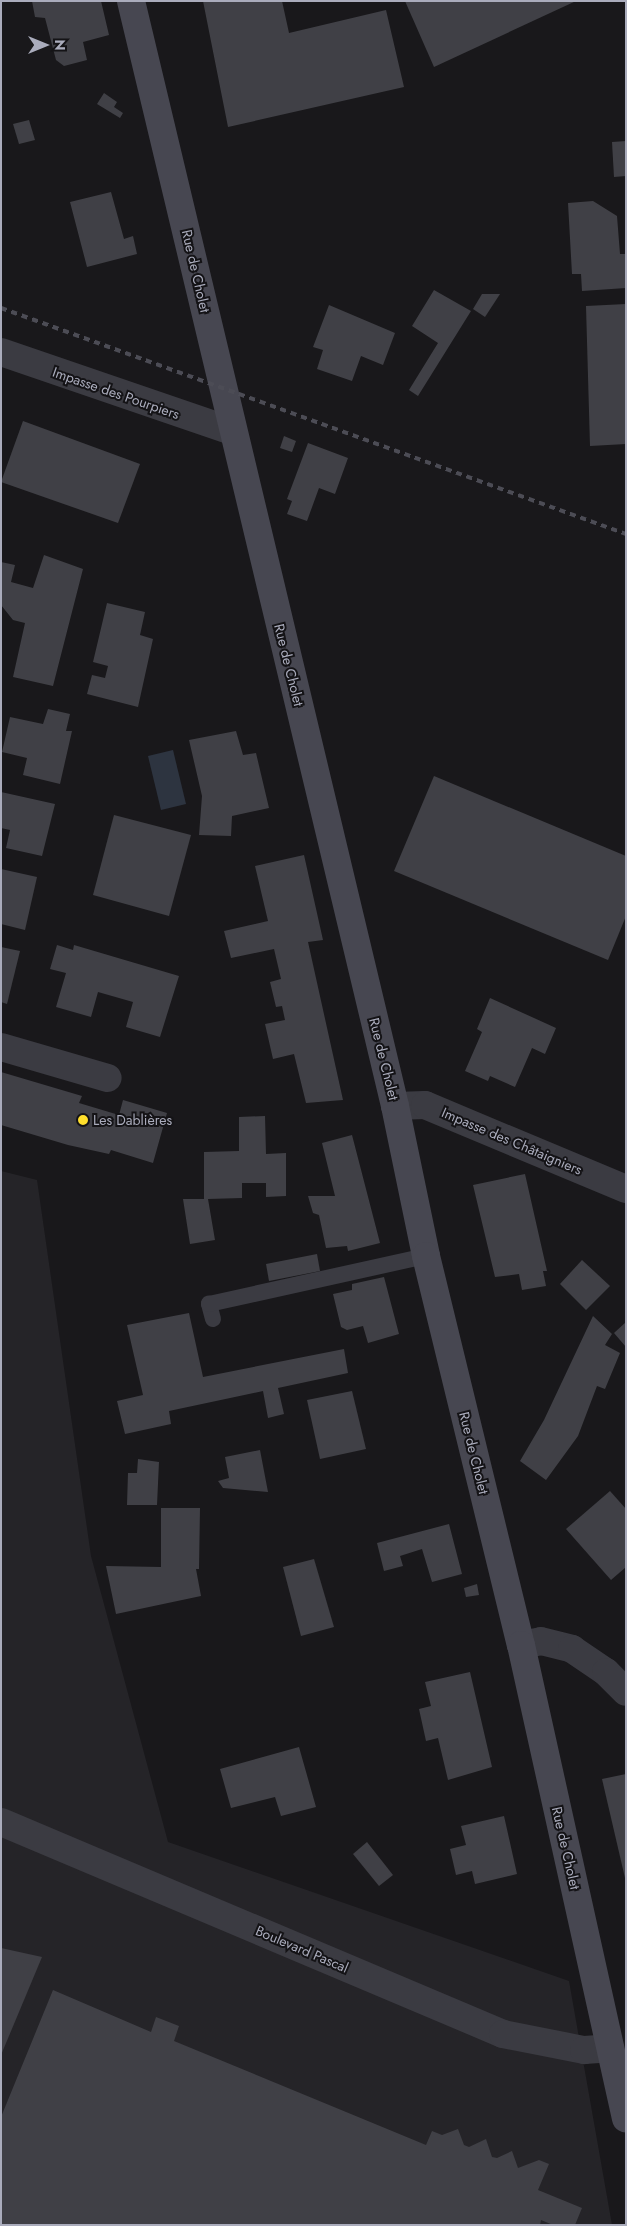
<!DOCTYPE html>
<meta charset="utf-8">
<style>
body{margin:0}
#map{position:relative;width:627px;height:2226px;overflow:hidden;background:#19181b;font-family:Jost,sans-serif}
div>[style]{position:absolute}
.built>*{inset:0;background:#252428}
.water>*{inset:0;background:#2d3440}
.building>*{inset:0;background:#404046}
.lane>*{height:16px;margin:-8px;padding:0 8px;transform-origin:8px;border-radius:8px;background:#3b3b42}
.street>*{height:28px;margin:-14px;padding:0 14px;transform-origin:14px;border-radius:14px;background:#3b3b42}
.secondary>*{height:28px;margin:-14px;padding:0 14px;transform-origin:14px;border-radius:14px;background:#474751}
.rail>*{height:4px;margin-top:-2px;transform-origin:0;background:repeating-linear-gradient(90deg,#4c4c55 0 6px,transparent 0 11px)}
.dots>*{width:14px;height:14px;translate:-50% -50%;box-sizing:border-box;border:2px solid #141316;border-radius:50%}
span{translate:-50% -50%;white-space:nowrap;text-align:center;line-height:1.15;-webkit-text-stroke:4px #141316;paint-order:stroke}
.street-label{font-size:14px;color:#aaacbc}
.poi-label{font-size:14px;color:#aaacbc}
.left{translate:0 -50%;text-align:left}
.frame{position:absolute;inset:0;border:2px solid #aaacbc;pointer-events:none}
.north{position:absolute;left:20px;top:20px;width:50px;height:50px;-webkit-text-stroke:4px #141316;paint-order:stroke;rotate:90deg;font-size:14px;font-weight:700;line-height:20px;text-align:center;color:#aaacbc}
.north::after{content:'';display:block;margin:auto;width:18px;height:22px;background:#aaacbc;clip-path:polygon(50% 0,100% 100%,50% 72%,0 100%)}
</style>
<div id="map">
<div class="built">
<div style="clip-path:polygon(1px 1171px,37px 1180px,91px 1556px,168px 1842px,569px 1981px,612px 2225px,1px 2225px)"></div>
</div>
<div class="water">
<div style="clip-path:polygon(173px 750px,186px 804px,161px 810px,148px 756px)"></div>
</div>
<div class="building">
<div style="clip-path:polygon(32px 1px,101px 1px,109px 35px,83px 42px,87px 60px,64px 66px,56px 60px,45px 18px,35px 17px)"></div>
<div style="clip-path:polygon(203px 1px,282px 1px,289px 33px,386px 10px,404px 87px,228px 127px)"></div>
<div style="clip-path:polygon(405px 1px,576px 1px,434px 67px)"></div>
<div style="clip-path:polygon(104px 93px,117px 102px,114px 107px,123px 113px,120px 118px,97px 104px)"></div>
<div style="clip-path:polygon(29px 120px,35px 140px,19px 144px,13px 124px)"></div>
<div style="clip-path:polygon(626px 141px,626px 176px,614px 177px,612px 142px)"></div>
<div style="clip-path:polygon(111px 192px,124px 239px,133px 236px,137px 254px,87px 267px,70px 202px)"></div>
<div style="clip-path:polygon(593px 201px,617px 216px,620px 254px,626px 254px,626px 288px,582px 291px,581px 274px,572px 274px,568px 203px)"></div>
<div style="clip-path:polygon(434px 290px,471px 311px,418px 396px,409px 390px,438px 343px,412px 326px)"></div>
<div style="clip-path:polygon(482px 294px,500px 294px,485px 317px,473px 309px)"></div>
<div style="clip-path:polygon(626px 304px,626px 444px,590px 446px,586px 306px)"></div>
<div style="clip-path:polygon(329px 305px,395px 333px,383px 365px,361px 356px,352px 381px,317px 369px,323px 350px,313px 347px)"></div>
<div style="clip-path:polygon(23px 421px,140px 464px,118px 523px,1px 482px)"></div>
<div style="clip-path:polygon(284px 436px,296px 441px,292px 452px,280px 448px)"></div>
<div style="clip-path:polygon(308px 443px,348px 458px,335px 494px,319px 488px,307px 521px,287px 514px,292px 501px,287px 499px)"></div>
<div style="clip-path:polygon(44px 555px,83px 569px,53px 686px,13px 677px,25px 623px,13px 620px,1px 605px,1px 562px,15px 565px,11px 582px,33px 588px)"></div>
<div style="clip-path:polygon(107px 603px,145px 612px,140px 635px,153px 639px,138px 707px,87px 694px,92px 675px,105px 678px,108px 666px,93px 662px)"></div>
<div style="clip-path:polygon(48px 709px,70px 714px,66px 731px,72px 731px,60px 784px,23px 775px,27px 758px,2px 752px,10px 717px,43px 724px)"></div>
<div style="clip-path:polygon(236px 731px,243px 755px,256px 753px,269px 808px,232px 816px,231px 836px,199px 835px,202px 796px,189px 740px)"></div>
<div style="clip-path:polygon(434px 776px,626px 856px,626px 916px,608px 960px,394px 871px)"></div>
<div style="clip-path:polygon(1px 792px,55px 804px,42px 856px,6px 848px,10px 830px,1px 828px)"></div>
<div style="clip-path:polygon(114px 815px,191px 835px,169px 916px,93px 895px)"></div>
<div style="clip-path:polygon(304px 855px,323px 940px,308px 942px,343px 1100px,306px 1103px,294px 1054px,273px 1059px,265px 1024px,285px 1020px,282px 1006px,276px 1007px,270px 982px,281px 979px,274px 949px,231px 958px,224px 931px,268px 921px,255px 866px)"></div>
<div style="clip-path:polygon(1px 869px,37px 877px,25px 930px,1px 924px)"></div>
<div style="clip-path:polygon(57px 945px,73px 950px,74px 945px,179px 976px,160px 1037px,126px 1027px,133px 1002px,98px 992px,91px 1017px,56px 1007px,66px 973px,50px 969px)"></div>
<div style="clip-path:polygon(1px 947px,20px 951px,7px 1004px,1px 1002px)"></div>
<div style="clip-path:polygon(490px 998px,556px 1028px,545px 1054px,532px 1048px,515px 1087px,490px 1076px,488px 1081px,465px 1071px,482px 1032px,477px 1029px)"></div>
<div style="clip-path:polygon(1px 1072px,82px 1096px,79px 1103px,119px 1115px,123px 1100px,167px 1113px,153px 1163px,111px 1150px,109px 1154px,68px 1145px,1px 1125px)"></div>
<div style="clip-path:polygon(265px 1116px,266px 1154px,286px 1153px,286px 1196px,266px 1197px,266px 1183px,242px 1183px,242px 1198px,208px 1199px,215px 1240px,190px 1244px,183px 1199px,204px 1199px,204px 1152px,239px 1151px,239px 1117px)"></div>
<div style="clip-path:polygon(352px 1135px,380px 1243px,348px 1251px,347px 1246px,326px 1248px,319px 1215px,313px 1213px,308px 1196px,335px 1196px,322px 1143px)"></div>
<div style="clip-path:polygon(525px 1174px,547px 1271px,543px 1271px,546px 1286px,522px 1290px,519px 1274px,495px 1277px,473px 1185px)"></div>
<div style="clip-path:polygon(317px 1254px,320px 1271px,269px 1281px,266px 1264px)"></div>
<div style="clip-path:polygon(582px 1260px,610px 1286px,586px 1310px,560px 1284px)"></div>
<div style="clip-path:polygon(384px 1277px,399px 1334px,368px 1343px,363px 1326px,347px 1330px,341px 1327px,333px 1294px,352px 1290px,352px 1284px)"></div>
<div style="clip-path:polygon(189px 1313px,203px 1377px,344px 1349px,348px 1373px,278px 1388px,284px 1414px,268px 1418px,263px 1391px,169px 1411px,171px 1424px,125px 1434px,117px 1401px,143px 1395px,127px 1325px)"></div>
<div style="clip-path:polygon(593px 1316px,612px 1334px,605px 1345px,620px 1353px,605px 1389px,597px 1386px,578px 1436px,546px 1480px,520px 1461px,544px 1420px)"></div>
<div style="clip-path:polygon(626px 1322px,626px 1347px,614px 1333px)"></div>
<div style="clip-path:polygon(352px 1391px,366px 1449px,320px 1459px,307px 1400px)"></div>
<div style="clip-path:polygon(260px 1450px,268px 1492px,223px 1488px,218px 1481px,229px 1478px,225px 1457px)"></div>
<div style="clip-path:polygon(138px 1459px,159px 1462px,157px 1505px,127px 1505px,128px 1473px,137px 1473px)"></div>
<div style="clip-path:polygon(610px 1491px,626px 1509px,626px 1567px,611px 1580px,566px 1529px)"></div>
<div style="clip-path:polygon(161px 1508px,200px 1508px,199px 1569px,196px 1569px,201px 1596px,116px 1614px,106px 1566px,161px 1567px)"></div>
<div style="clip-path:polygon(449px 1524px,462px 1574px,432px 1582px,422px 1549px,400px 1556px,403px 1566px,384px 1571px,377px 1543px)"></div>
<div style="clip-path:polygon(314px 1559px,334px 1627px,301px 1636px,283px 1567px)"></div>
<div style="clip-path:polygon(477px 1584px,479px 1595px,466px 1597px,464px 1588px)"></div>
<div style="clip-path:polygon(470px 1672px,492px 1767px,448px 1780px,438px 1738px,426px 1741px,419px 1709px,431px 1706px,425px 1682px)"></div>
<div style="clip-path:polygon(299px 1747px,316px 1807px,281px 1816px,275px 1797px,231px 1808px,220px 1769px)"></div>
<div style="clip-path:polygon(626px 1774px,626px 1878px,625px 1878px,602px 1779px)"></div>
<div style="clip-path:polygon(504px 1816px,517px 1874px,475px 1884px,472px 1871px,456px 1875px,450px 1849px,466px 1845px,461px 1826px)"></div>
<div style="clip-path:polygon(367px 1842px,393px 1875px,379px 1886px,353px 1854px)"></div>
<div style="clip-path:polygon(1px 1948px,42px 1957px,1px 2055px)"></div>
<div style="clip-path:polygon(53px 1990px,151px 2032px,156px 2017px,179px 2026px,174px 2041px,426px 2145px,432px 2131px,442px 2135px,458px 2129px,464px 2145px,469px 2147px,486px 2139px,492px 2157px,497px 2158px,512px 2151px,518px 2168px,539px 2160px,549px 2164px,538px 2190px,582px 2208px,575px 2225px,553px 2225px,541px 2220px,540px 2225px,1px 2225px,1px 2117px)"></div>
</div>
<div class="lane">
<div style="left:213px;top:1319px;width:16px;rotate:-105deg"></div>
<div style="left:209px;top:1304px;width:222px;rotate:-12.5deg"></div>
</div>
<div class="street">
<div style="left:1px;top:352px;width:244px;rotate:18.9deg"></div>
<div style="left:1px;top:1047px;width:111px;rotate:16.2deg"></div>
<div style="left:395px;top:1106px;width:30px;rotate:-2deg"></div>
<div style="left:425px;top:1105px;width:218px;rotate:22.7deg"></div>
<div style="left:521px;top:1645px;width:20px;rotate:-11deg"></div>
<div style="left:541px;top:1641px;width:32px;rotate:14deg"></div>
<div style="left:572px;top:1649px;width:41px;rotate:34.1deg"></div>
<div style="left:606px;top:1672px;width:28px;rotate:45deg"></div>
<div style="left:1px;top:1822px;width:545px;rotate:22.89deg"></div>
<div style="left:503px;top:2034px;width:83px;rotate:11.2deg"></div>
<div style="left:584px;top:2050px;width:26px;rotate:-4deg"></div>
</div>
<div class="secondary">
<div style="left:131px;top:1px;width:1136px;rotate:76.56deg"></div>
<div style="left:395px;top:1106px;width:153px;rotate:78.3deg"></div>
<div style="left:426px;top:1256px;width:400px;rotate:76.3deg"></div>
<div style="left:521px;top:1645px;width:485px;rotate:77.5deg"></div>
</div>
<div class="rail">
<div style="left:1px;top:308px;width:665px;rotate:19.88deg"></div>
</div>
<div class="dots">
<div style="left:83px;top:1120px;background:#ffdf2c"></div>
</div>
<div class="street-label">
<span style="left:196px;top:271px;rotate:77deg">Rue de Cholet</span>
<span style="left:116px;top:393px;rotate:19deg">Impasse des Pourpiers</span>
<span style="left:289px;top:665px;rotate:76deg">Rue de Cholet</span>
<span style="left:384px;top:1059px;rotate:76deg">Rue de Cholet</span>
<span style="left:512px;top:1141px;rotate:23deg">Impasse des Châtaigniers</span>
<span style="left:474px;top:1453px;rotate:76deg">Rue de Cholet</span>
<span style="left:566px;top:1848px;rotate:77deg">Rue de Cholet</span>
<span style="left:302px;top:1949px;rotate:23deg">Boulevard Pascal</span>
</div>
<div class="poi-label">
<span class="left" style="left:93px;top:1120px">Les Dablières</span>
</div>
<div class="frame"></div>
<div class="north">N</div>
</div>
